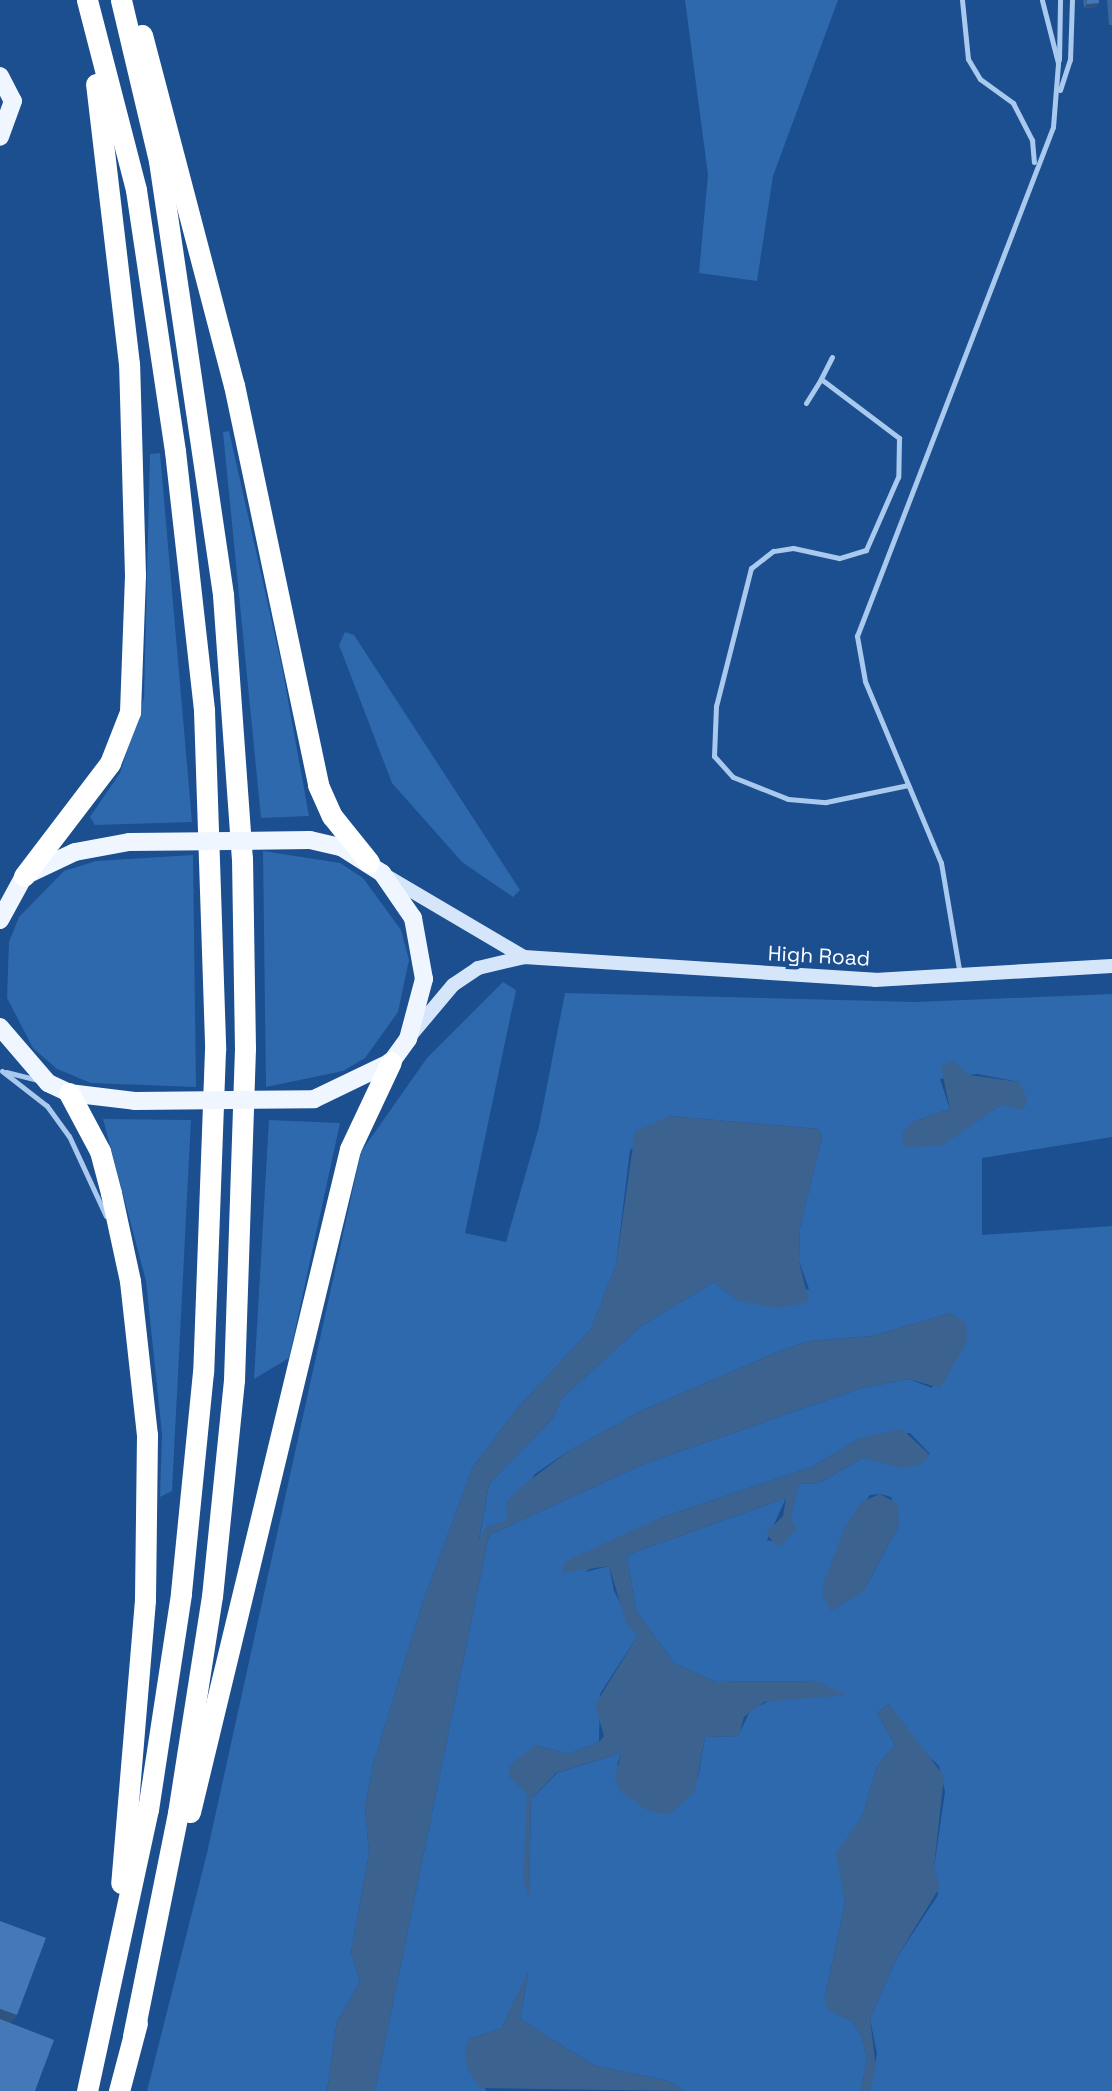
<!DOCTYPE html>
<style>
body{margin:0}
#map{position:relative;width:1112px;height:2091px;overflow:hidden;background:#1b4f8f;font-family:"Space Grotesk",sans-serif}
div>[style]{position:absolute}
.green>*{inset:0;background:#2e69ad}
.water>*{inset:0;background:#3c6290}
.lane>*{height:5px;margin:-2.5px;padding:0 2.5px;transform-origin:2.5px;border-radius:2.5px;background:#a9c9ee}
.secondary>*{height:14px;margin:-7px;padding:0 7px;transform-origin:7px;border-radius:7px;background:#d6e6fa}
.primary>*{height:18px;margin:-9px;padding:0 9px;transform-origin:9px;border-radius:9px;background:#f0f6ff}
.highway>*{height:21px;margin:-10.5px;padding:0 10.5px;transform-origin:10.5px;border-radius:10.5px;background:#fff}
.primary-bridge>*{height:18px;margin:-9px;padding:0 9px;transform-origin:9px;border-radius:9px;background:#f0f6ff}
.wall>*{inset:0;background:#3a679d}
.shaded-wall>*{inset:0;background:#305480}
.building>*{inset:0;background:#4478b7}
span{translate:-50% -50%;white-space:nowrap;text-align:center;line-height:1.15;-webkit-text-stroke:7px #1b4f8f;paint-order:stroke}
.street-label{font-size:21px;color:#fff}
</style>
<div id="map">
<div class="green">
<div style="clip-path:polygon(685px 0,838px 0,773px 176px,757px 281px,699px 273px,708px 175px)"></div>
<div style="clip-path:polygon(229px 431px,282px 667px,309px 816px,261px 818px,223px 432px)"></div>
<div style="clip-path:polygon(160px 453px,192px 822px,95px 825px,90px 817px,120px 773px,144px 698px,150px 454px)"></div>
<div style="clip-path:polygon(345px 632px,354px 635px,520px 890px,513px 897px,462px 862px,392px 783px,339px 645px)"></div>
<div style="clip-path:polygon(263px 851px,340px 863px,363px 878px,401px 930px,409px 960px,398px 1012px,365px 1058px,343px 1071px,266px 1087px)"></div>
<div style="clip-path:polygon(193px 855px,196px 1087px,91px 1083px,57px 1069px,33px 1048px,7px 998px,9px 942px,19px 917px,64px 871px,96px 861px)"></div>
<div style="clip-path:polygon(evenodd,503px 982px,516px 990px,465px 1233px,506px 1242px,539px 1127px,565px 993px,916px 1002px,1112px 994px,1112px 1137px,982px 1158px,982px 1235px,1112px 1226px,1112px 2091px,869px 2091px,877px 2054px,870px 2019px,897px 1957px,938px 1895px,934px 1867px,945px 1792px,939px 1766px,909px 1738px,889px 1704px,877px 1713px,895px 1745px,877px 1766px,862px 1817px,837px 1853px,845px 1903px,825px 1996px,828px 2010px,852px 2021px,861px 2035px,867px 2058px,861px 2091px,684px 2091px,668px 2081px,593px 2065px,520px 2019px,528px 1973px,502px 2028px,469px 2039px,486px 2091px,375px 2091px,489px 1535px,644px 1464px,862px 1388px,909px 1379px,932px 1388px,951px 1313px,872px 1336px,809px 1341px,777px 1352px,641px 1411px,567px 1452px,535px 1474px,508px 1521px,487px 1527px,479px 1541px,489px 1484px,553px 1418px,561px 1399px,641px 1326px,714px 1282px,738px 1301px,809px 1289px,799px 1261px,800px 1227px,822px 1137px,819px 1129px,670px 1116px,630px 1150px,616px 1265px,591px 1329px,515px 1411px,473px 1467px,423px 1601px,373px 1765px,365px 1807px,369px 1853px,351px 1952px,360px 1982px,337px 2021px,327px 2091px,147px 2091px,207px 1853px,361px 1152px,427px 1058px,503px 982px,977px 1074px,1020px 1082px,1001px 1105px,949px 1140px,912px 1122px,950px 1109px,940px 1079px,977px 1074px,503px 982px,910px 1433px,930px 1454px,920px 1465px,863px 1458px,819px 1483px,799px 1484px,783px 1544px,767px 1540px,786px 1498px,627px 1555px,636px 1611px,674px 1663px,716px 1682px,817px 1681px,751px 1709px,738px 1736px,705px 1737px,698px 1778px,617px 1765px,621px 1753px,557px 1773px,531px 1799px,529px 1895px,527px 1794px,535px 1745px,569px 1754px,599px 1742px,600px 1694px,638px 1635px,614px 1591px,609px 1566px,585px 1572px,660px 1518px,812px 1467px,860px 1438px,910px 1433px,503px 982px,881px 1494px,891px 1497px,899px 1525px,863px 1592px,823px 1595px,845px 1527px,870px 1495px,881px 1494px)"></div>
<div style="clip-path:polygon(103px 1119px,191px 1120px,172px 1491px,160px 1497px,162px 1434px,146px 1281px)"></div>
<div style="clip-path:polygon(269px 1120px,340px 1123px,289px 1358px,254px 1379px)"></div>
</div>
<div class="water">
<div style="clip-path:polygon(953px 1061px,969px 1075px,1020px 1082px,1028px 1102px,1022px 1110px,1001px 1105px,941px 1146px,905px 1147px,902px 1134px,912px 1122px,950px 1109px,941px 1067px)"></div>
<div style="clip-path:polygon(670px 1116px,819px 1129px,822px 1137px,800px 1227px,799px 1261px,809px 1302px,779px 1308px,738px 1301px,714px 1282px,641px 1326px,561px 1399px,553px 1418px,489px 1484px,479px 1539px,487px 1527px,508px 1520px,506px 1503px,516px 1491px,567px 1452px,641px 1411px,777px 1352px,809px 1341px,872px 1336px,951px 1313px,966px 1323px,967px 1342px,940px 1388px,909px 1379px,862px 1388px,644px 1464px,489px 1535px,375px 2091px,327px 2091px,337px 2021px,360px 1982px,351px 1952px,369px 1853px,365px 1807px,373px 1765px,423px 1601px,473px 1467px,515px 1411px,591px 1329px,616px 1265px,635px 1131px)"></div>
<div style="clip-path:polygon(902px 1429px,930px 1455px,920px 1465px,902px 1468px,863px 1458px,819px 1483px,799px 1484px,791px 1519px,797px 1529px,783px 1544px,776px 1546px,766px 1533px,783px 1516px,786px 1498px,627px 1555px,636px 1611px,674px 1663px,716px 1682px,817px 1681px,847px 1695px,764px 1702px,744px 1717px,739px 1736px,705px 1737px,695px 1792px,668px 1815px,647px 1810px,621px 1792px,615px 1779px,621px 1753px,556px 1773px,531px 1799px,529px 1897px,523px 1879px,527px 1794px,509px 1777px,509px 1766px,535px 1745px,569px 1754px,599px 1742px,604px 1736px,595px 1705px,638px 1635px,627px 1625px,609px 1566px,561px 1573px,566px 1561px,660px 1518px,812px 1467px,860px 1438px)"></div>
<div style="clip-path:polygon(880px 1494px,898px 1504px,899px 1525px,863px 1592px,831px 1611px,823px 1595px,824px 1581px,845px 1527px,861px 1502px)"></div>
<div style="clip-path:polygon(889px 1704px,944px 1776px,934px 1867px,940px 1887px,897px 1957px,870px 2019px,876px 2068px,869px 2091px,861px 2091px,867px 2058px,861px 2035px,852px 2021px,827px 2010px,825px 1996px,845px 1903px,836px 1853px,862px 1817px,877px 1766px,895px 1745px,877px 1713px)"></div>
<div style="clip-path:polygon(528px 1972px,520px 2019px,593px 2065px,668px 2081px,684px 2091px,480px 2088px,467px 2068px,465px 2048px,469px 2039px,502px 2028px)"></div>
</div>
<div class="lane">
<div style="left:962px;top:0;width:59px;rotate:84.2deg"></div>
<div style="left:968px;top:59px;width:23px;rotate:59deg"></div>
<div style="left:980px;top:79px;width:41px;rotate:36deg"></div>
<div style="left:1013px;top:103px;width:42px;rotate:62.8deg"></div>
<div style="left:1032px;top:140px;width:22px;rotate:85deg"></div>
<div style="left:1059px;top:60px;width:60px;rotate:-89deg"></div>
<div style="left:1060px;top:90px;width:32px;rotate:-72deg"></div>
<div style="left:1070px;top:60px;width:60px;rotate:-88.1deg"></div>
<div style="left:832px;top:357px;width:25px;rotate:117deg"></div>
<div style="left:821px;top:379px;width:98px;rotate:37.1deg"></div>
<div style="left:899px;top:438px;width:39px;rotate:91deg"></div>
<div style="left:898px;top:477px;width:80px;rotate:113.7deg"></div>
<div style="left:866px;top:550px;width:28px;rotate:163deg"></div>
<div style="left:839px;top:558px;width:47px;rotate:-167.7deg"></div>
<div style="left:793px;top:548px;width:20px;rotate:171deg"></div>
<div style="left:773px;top:551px;width:28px;rotate:142deg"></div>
<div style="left:751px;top:568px;width:142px;rotate:104.2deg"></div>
<div style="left:716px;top:706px;width:50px;rotate:92.3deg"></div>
<div style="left:714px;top:756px;width:28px;rotate:48deg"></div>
<div style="left:733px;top:777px;width:59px;rotate:21.8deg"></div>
<div style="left:788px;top:799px;width:38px;rotate:5deg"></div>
<div style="left:826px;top:802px;width:84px;rotate:-11.7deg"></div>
<div style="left:806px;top:403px;width:28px;rotate:-58deg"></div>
<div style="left:960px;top:975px;width:114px;rotate:-99.6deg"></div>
<div style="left:941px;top:863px;width:197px;rotate:-112.7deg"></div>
<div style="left:865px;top:681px;width:46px;rotate:-100.1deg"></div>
<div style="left:857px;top:636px;width:545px;rotate:-68.94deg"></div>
<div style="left:1053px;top:127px;width:64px;rotate:-85.5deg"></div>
<div style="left:1058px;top:63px;width:65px;rotate:-104.3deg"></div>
<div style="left:2px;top:1071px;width:57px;rotate:37.9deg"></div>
<div style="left:47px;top:1106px;width:37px;rotate:54deg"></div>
<div style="left:69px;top:1136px;width:88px;rotate:65.2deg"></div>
<div style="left:6px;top:1072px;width:32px;rotate:14deg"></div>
</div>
<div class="secondary">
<div style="left:383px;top:874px;width:164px;rotate:30.5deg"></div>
<div style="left:411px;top:1035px;width:65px;rotate:-50deg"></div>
<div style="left:453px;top:985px;width:30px;rotate:-34deg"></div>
<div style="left:478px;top:968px;width:47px;rotate:-13.4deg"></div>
<div style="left:524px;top:957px;width:352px;rotate:3.7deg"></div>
<div style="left:875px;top:980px;width:237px;rotate:-3.4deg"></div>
</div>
<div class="primary">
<div style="left:0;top:76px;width:28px;rotate:63deg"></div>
<div style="left:13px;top:101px;width:38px;rotate:110deg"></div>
<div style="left:310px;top:840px;width:32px;rotate:13deg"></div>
<div style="left:341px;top:847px;width:49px;rotate:32.4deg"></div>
<div style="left:382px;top:873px;width:55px;rotate:55.4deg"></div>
<div style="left:413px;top:918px;width:62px;rotate:79.8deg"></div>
<div style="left:424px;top:979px;width:62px;rotate:104.9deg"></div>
<div style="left:408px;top:1039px;width:29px;rotate:126deg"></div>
<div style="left:391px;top:1062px;width:85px;rotate:154.3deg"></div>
<div style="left:0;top:920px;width:50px;rotate:-61.4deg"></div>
<div style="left:24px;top:876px;width:56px;rotate:-25.2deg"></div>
<div style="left:75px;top:852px;width:55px;rotate:-10.5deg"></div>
<div style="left:0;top:1027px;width:74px;rotate:49.4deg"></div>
<div style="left:48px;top:1083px;width:23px;rotate:25deg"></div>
<div style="left:69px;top:1093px;width:66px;rotate:6.9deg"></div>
</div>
<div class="highway">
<div style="left:87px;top:0;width:196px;rotate:75.5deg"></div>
<div style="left:136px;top:190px;width:264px;rotate:81.5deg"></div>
<div style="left:175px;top:451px;width:261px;rotate:83.6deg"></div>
<div style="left:204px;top:710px;width:340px;rotate:88.1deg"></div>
<div style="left:215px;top:1050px;width:322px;rotate:92.1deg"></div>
<div style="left:203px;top:1372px;width:223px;rotate:95.7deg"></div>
<div style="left:181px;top:1594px;width:218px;rotate:98.7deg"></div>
<div style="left:148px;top:1809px;width:289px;rotate:102.2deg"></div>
<div style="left:121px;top:0;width:165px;rotate:76.7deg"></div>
<div style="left:159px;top:161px;width:439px;rotate:81.6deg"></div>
<div style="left:223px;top:595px;width:264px;rotate:85.9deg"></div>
<div style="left:242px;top:858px;width:190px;rotate:89.1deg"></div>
<div style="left:245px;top:1048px;width:332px;rotate:91.9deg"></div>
<div style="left:234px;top:1380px;width:217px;rotate:95.8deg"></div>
<div style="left:212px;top:1596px;width:220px;rotate:98.9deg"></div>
<div style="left:178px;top:1813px;width:227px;rotate:101.4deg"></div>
<div style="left:142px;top:35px;width:362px;rotate:75.3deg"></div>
<div style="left:234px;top:385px;width:409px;rotate:78.1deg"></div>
<div style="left:318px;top:785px;width:34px;rotate:66deg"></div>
<div style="left:332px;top:816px;width:59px;rotate:51.2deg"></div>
<div style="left:24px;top:876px;width:142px;rotate:-52.7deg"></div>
<div style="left:110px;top:763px;width:55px;rotate:-68.6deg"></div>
<div style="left:130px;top:712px;width:137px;rotate:-87.9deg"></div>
<div style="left:135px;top:575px;width:211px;rotate:-91.6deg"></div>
<div style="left:129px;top:364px;width:282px;rotate:-96.7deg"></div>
<div style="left:69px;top:1093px;width:66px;rotate:61.9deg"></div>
<div style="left:100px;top:1151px;width:43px;rotate:75.3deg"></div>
<div style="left:111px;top:1193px;width:90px;rotate:77.8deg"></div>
<div style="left:130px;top:1281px;width:155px;rotate:83.7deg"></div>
<div style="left:147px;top:1435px;width:165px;rotate:90.7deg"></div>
<div style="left:145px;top:1600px;width:284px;rotate:94.8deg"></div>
<div style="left:190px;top:1812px;width:682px;rotate:-76.43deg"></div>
<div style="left:350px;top:1149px;width:96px;rotate:-64.8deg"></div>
<div style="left:119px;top:2091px;width:70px;rotate:-75.2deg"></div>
</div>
<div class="primary-bridge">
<div style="left:129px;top:842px;width:181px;rotate:-0.6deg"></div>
<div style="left:135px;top:1101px;width:179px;rotate:-0.6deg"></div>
</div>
<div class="wall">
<div style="clip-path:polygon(1083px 0,1099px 0,1099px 3px,1096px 7px,1084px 8px)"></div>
<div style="clip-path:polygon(1107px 0,1112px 0,1112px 25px,1109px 25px)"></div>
</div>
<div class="shaded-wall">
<div style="clip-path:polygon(1099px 3px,1096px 7px,1084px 8px,1087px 4px)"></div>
<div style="clip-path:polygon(0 2009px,17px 2015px,5px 2031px,0 2029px)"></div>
</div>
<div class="building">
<div style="clip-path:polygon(1087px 0,1099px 0,1099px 3px,1087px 4px)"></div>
<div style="clip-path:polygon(0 1921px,46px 1938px,17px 2015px,0 2009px)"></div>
<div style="clip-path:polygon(0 2019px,54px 2040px,35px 2091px,0 2091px)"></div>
</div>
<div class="street-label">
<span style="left:819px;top:956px;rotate:3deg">High Road</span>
</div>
</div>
